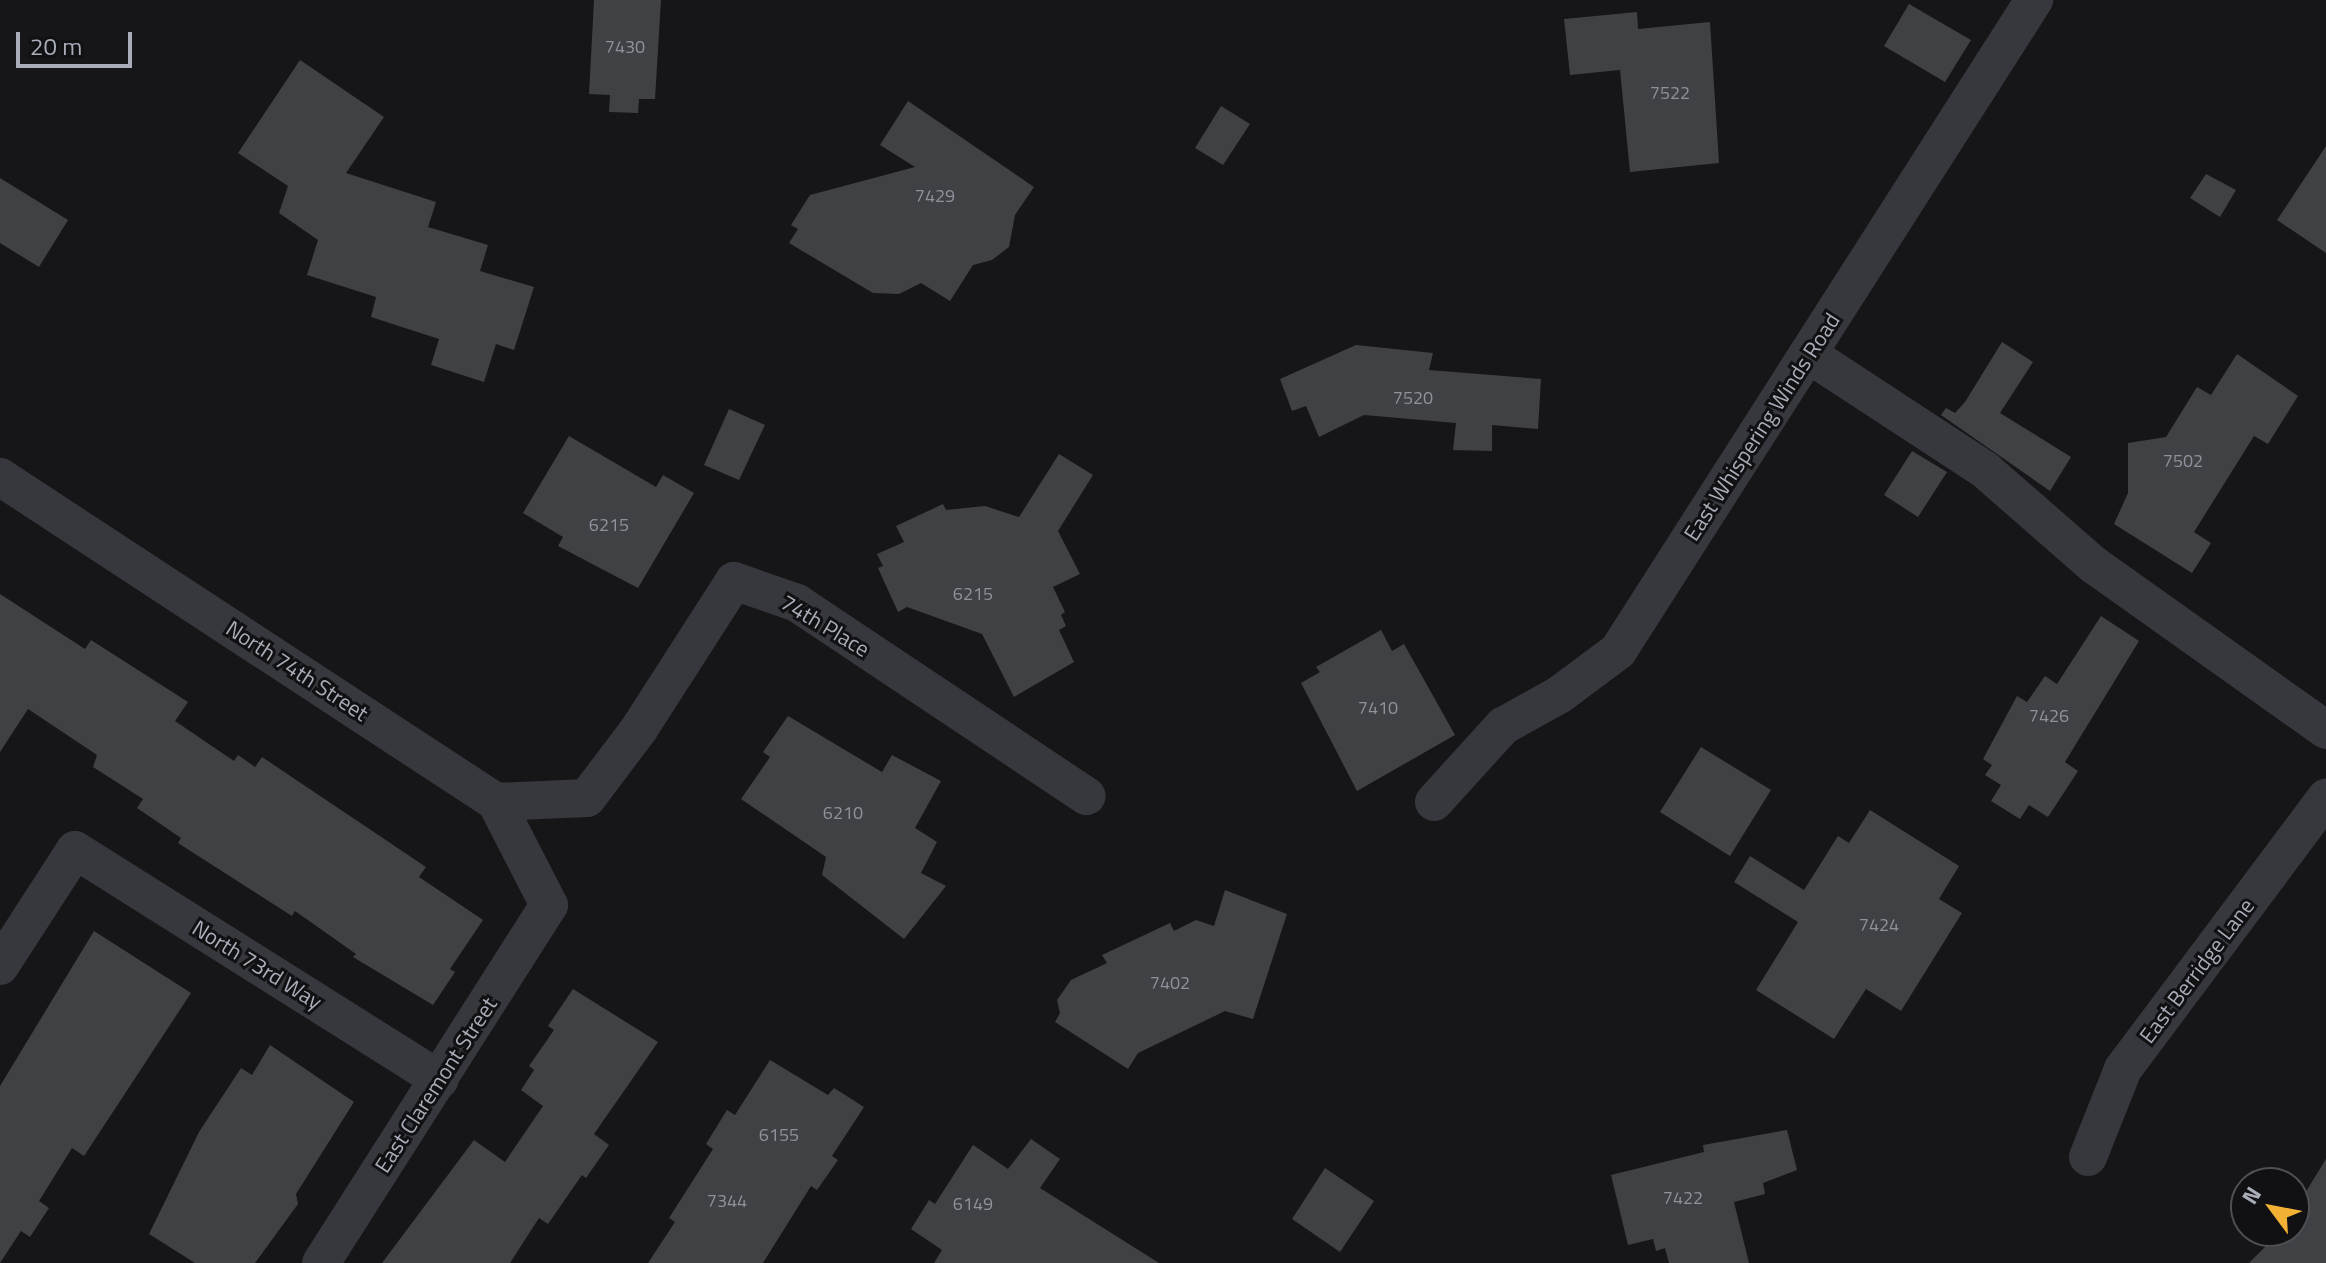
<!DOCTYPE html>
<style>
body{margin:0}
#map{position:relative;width:2326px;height:1263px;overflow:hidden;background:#161618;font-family:"Titillium Web",sans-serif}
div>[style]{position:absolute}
.building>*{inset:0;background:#404145}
.minor>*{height:38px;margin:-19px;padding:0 19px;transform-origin:19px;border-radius:19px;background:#37383d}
span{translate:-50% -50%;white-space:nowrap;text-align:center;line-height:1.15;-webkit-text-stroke:6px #111113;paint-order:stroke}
.number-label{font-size:18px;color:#8e929b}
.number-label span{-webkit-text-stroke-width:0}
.street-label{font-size:22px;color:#a8adb8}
.north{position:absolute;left:2230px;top:1167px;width:80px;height:80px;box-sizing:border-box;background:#111113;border:2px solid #4d4f55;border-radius:50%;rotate:302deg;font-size:22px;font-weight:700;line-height:32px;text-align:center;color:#a8adb8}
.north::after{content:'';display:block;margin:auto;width:28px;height:36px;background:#f2b134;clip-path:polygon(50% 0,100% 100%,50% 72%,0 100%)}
.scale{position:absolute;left:16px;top:32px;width:116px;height:36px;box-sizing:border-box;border:4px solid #a8adb8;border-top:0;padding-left:10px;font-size:24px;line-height:28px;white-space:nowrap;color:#a8adb8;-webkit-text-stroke:6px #111113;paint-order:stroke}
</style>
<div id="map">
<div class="building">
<div style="clip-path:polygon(594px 0,661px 0,655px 99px,639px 99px,638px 113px,609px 112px,610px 95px,589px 94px)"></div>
<div style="clip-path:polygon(1909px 4px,1971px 40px,1945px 82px,1884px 46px)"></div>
<div style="clip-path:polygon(1637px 12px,1638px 29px,1710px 22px,1719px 163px,1630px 172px,1620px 70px,1570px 75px,1564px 19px)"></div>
<div style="clip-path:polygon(300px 60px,384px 117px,346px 173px,436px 202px,428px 227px,488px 245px,480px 271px,534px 287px,514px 350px,496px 344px,484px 382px,431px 365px,439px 339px,371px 317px,376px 297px,307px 275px,318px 240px,279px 213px,288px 186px,238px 153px)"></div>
<div style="clip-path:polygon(908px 101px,1034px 187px,1015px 215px,1009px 247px,992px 260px,973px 265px,950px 301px,921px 283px,899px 294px,873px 293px,789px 243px,798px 229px,791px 225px,810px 195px,915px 167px,880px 145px)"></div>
<div style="clip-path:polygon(1221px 106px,1250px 124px,1223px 165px,1195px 148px)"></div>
<div style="clip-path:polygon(2326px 146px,2326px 253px,2277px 220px)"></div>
<div style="clip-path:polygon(2206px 174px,2236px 190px,2220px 217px,2190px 198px)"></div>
<div style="clip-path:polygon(0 178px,68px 220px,39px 267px,0 243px)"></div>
<div style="clip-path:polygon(2002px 342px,2033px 362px,2000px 413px,2071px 457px,2050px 491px,1941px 415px,1946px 408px,1955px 413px,1965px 402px)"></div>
<div style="clip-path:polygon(1356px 345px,1433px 353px,1429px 370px,1541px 379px,1538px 429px,1492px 425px,1492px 451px,1453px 450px,1456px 423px,1364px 415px,1319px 437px,1306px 406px,1292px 411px,1280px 379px)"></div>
<div style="clip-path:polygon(2237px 354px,2298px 396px,2268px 444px,2254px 436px,2194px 532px,2211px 543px,2192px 573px,2114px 524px,2128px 493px,2128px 443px,2166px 437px,2197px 387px,2211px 395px)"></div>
<div style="clip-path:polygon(729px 409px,765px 425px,739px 480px,704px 465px)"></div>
<div style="clip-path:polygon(569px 436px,656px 487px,663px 475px,694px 493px,638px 588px,558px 546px,563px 537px,523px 513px)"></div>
<div style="clip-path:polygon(1912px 451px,1947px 472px,1918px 517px,1884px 495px)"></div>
<div style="clip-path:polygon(1059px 454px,1093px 475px,1058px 531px,1080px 574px,1053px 587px,1065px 612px,1061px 615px,1066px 626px,1059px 630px,1074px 662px,1014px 697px,982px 634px,907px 607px,898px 612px,878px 568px,883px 566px,877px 554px,904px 542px,896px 526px,943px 504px,946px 510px,985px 506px,1019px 517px)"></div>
<div style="clip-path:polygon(0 594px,85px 649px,91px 640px,188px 702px,175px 721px,234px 761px,238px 755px,255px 767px,262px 757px,426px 867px,419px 877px,483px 920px,450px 969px,455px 972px,433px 1005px,353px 957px,356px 954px,295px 911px,292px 916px,178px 843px,181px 838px,137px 808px,143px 799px,93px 767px,97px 755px,28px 709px,0 752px)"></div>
<div style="clip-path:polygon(2101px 616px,2139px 641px,2065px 762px,2078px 771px,2048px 817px,2029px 805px,2020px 819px,1991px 801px,2001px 785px,1985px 775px,1992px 765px,1983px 759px,2017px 696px,2027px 702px,2045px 676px,2057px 684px)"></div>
<div style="clip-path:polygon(1381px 630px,1392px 651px,1404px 644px,1455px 735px,1357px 791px,1301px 683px,1320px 672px,1316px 667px)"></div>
<div style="clip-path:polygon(788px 716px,882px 772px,892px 755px,941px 781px,915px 828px,937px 842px,921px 873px,946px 886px,904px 939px,822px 875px,826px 857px,741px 799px,770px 757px,763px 752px)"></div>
<div style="clip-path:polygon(1701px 747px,1771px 790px,1730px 856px,1660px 812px)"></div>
<div style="clip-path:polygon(1870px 810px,1959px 866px,1939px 899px,1962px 913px,1901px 1011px,1866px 989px,1834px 1039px,1756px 990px,1798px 922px,1734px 882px,1750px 856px,1804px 890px,1838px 836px,1849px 843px)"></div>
<div style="clip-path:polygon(1225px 890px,1287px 914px,1253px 1019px,1225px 1011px,1138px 1053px,1128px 1069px,1055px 1022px,1060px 1013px,1057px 1000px,1071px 980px,1107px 963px,1102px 955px,1170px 923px,1174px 931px,1196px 920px,1214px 926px)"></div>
<div style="clip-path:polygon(94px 931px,191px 993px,84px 1156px,72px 1148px,39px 1201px,49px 1208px,30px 1237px,21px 1231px,0 1263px,0 1086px)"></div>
<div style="clip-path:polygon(573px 989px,658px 1042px,594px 1134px,609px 1145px,586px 1178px,582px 1175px,548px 1224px,539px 1218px,510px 1263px,382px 1263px,474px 1140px,505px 1162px,543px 1106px,521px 1090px,534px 1070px,529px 1066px,554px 1030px,548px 1026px)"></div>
<div style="clip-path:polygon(270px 1045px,354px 1102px,296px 1194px,298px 1204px,255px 1263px,195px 1263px,149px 1234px,199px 1132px,241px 1068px,252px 1075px)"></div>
<div style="clip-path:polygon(770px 1060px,828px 1095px,834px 1088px,864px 1107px,832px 1156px,838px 1160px,817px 1190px,811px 1186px,763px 1263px,648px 1263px,675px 1222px,669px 1218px,713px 1149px,706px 1144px,727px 1110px,735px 1115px)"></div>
<div style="clip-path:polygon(1787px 1130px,1797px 1170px,1763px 1183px,1765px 1194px,1734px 1202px,1749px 1263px,1669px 1263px,1665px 1248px,1656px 1251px,1653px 1239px,1628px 1245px,1611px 1175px,1704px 1152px,1703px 1145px)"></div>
<div style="clip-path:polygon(1031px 1139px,1060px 1159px,1040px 1188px,1159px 1263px,934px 1263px,942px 1250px,911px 1229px,929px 1200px,935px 1204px,973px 1145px,1008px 1169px)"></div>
<div style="clip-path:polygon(2326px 1159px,2326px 1263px,2249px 1263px,2281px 1231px,2294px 1231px,2294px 1211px)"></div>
<div style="clip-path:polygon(1325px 1168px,1374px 1201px,1340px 1252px,1292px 1219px)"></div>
</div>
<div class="minor">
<div style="left:1808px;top:354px;width:212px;rotate:33.2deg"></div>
<div style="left:1985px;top:470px;width:145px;rotate:41.1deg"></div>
<div style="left:2094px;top:565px;width:285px;rotate:35.4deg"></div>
<div style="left:0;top:477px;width:593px;rotate:33.23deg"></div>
<div style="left:496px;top:802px;width:116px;rotate:62.8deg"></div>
<div style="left:549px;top:905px;width:424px;rotate:122.5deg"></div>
<div style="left:496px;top:802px;width:91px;rotate:-2.5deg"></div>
<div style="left:587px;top:798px;width:86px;rotate:-53deg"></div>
<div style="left:639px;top:729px;width:176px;rotate:-57.3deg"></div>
<div style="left:734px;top:581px;width:67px;rotate:19.2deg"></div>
<div style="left:797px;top:603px;width:348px;rotate:33.7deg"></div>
<div style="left:1434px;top:802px;width:103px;rotate:-47.8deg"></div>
<div style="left:1503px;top:726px;width:64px;rotate:-29deg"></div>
<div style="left:1559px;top:695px;width:74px;rotate:-36.7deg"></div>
<div style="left:1618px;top:651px;width:773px;rotate:-57.42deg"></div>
<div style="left:0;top:966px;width:138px;rotate:-57.1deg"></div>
<div style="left:75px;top:850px;width:431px;rotate:32.2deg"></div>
<div style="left:2088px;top:1157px;width:95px;rotate:-68.3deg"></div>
<div style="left:2123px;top:1069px;width:339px;rotate:-53.2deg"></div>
</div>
<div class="number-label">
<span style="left:625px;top:47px">7430</span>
<span style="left:1670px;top:93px">7522</span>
<span style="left:935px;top:196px">7429</span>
<span style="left:1413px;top:398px">7520</span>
<span style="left:2183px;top:461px">7502</span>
<span style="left:609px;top:525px">6215</span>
<span style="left:973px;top:594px">6215</span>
<span style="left:1378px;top:708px">7410</span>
<span style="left:2049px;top:716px">7426</span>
<span style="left:843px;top:813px">6210</span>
<span style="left:1879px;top:925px">7424</span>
<span style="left:1170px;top:983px">7402</span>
<span style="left:779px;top:1135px">6155</span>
<span style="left:1683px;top:1198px">7422</span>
<span style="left:727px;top:1201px">7344</span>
<span style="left:973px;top:1204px">6149</span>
</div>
<div class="street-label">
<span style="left:1762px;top:427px;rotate:-57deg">East Whispering Winds Road</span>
<span style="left:825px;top:626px;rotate:31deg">74th Place</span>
<span style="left:297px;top:671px;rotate:33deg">North 74th Street</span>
<span style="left:257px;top:965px;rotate:32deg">North 73rd Way</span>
<span style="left:2197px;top:971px;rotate:-53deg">East Berridge Lane</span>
<span style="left:436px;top:1085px;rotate:-57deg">East Claremont Street</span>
</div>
<div class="north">N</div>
<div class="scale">20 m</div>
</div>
